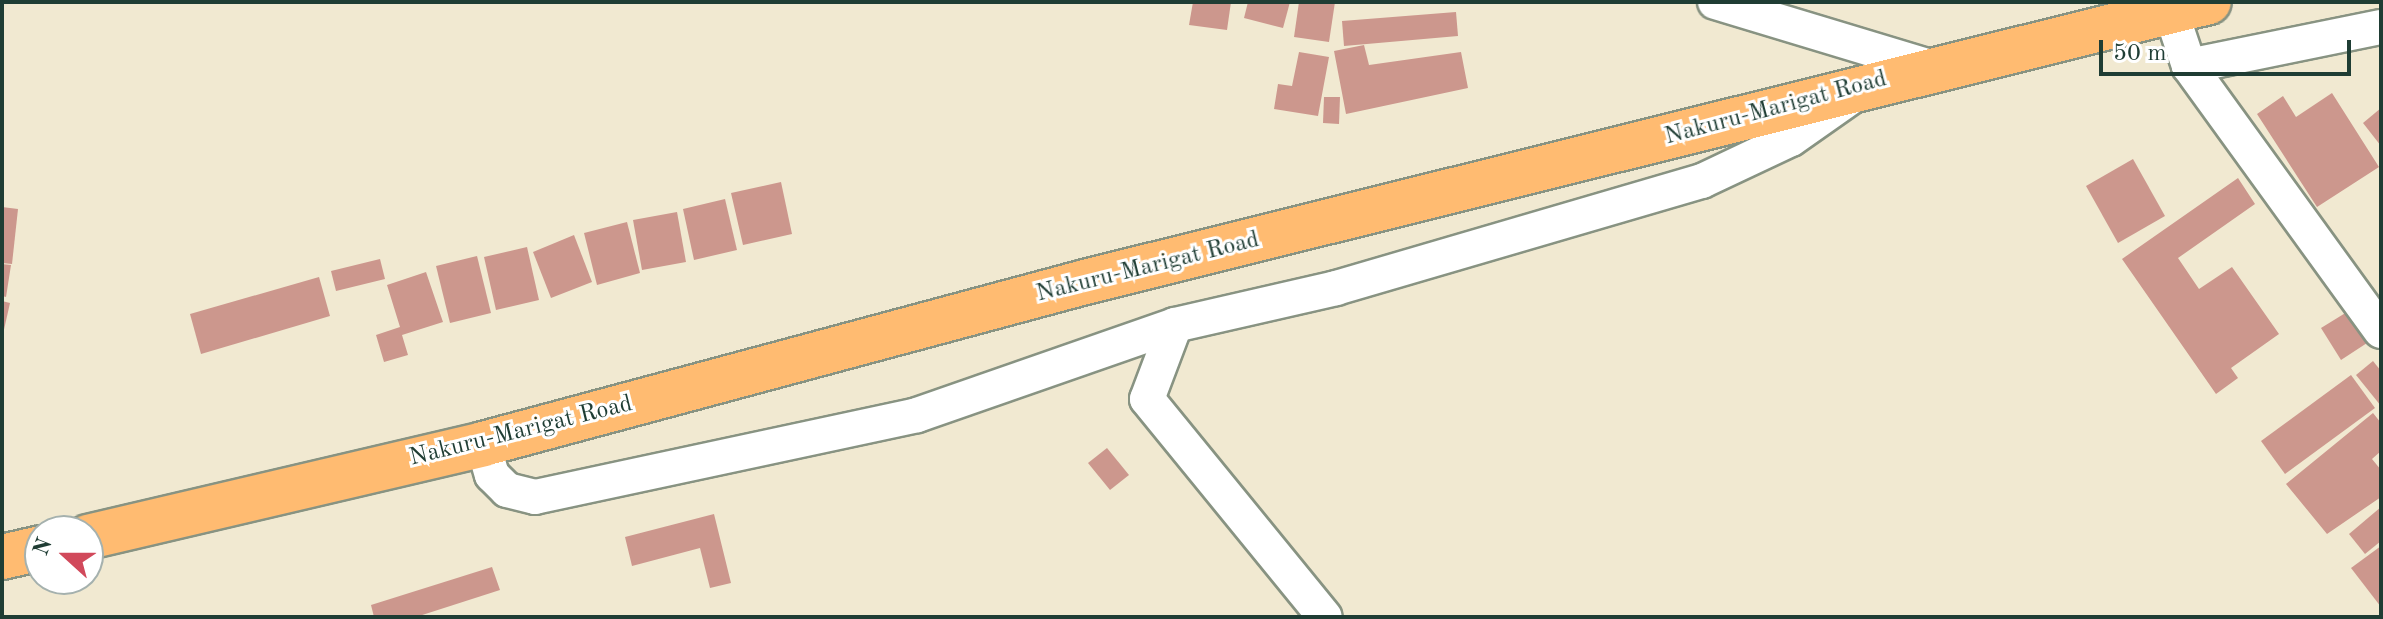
<!DOCTYPE html>
<style>
body{margin:0}
#map{position:relative;width:2383px;height:619px;overflow:hidden;background:#f1e9d1;font-family:"Old Standard TT",serif}
div>[style]{position:absolute}
.building>*{inset:0;background:#cc978d}
.roads{filter:drop-shadow(2px 0 #889382) drop-shadow(-2px 0 #889382) drop-shadow(0 2px #889382) drop-shadow(0 -2px #889382)}
.street>*{height:34px;margin:-17px;padding:0 17px;transform-origin:17px;border-radius:17px;background:#fff}
.primary>*{height:44px;margin:-22px;padding:0 22px;transform-origin:22px;border-radius:22px;background:#ffbb71}
span{translate:-50% -50%;white-space:nowrap;text-align:center;line-height:1.15;-webkit-text-stroke:6px #fff;paint-order:stroke}
.street-label{font-size:24px;color:#1f3d34}
.frame{position:absolute;inset:0;border:4px solid #1f3d34;pointer-events:none}
.north{position:absolute;left:24px;top:515px;width:80px;height:80px;box-sizing:border-box;background:#fff;border:2px solid #a5b1ae;border-radius:50%;rotate:291deg;font-size:22px;font-weight:700;line-height:32px;text-align:center;color:#1f3d34}
.north::after{content:'';display:block;margin:auto;width:28px;height:36px;background:#d1495b;clip-path:polygon(50% 0,100% 100%,50% 72%,0 100%)}
.scale{position:absolute;left:2099px;top:40px;width:252px;height:36px;box-sizing:border-box;border:4px solid #1f3d34;border-top:0;padding-left:10px;font-size:24px;line-height:28px;white-space:nowrap;color:#1f3d34;-webkit-text-stroke:6px #fff;paint-order:stroke}
</style>
<div id="map">
<div class="building">
<div style="clip-path:polygon(1193px 2px,1231px 2px,1227px 30px,1189px 25px)"></div>
<div style="clip-path:polygon(1248px 2px,1290px 2px,1283px 28px,1244px 18px)"></div>
<div style="clip-path:polygon(1299px 2px,1335px 2px,1329px 42px,1294px 37px)"></div>
<div style="clip-path:polygon(1456px 12px,1458px 36px,1344px 46px,1342px 21px)"></div>
<div style="clip-path:polygon(1364px 45px,1369px 65px,1461px 52px,1468px 88px,1346px 114px,1334px 51px)"></div>
<div style="clip-path:polygon(1299px 52px,1329px 57px,1318px 116px,1274px 109px,1278px 84px,1292px 86px)"></div>
<div style="clip-path:polygon(2332px 93px,2379px 167px,2317px 207px,2257px 114px,2283px 96px,2296px 117px)"></div>
<div style="clip-path:polygon(1324px 97px,1340px 97px,1339px 124px,1323px 123px)"></div>
<div style="clip-path:polygon(2381px 108px,2381px 146px,2363px 123px)"></div>
<div style="clip-path:polygon(2133px 159px,2165px 216px,2118px 243px,2086px 186px)"></div>
<div style="clip-path:polygon(2238px 178px,2255px 204px,2178px 258px,2199px 289px,2232px 267px,2279px 334px,2231px 368px,2238px 378px,2216px 394px,2122px 259px)"></div>
<div style="clip-path:polygon(781px 182px,792px 234px,743px 245px,731px 193px)"></div>
<div style="clip-path:polygon(725px 199px,737px 250px,694px 260px,683px 209px)"></div>
<div style="clip-path:polygon(2px 207px,18px 209px,12px 264px,2px 263px)"></div>
<div style="clip-path:polygon(677px 212px,686px 262px,642px 270px,633px 220px)"></div>
<div style="clip-path:polygon(627px 222px,640px 273px,597px 285px,584px 233px)"></div>
<div style="clip-path:polygon(574px 235px,592px 282px,551px 298px,533px 252px)"></div>
<div style="clip-path:polygon(527px 247px,539px 300px,496px 310px,484px 257px)"></div>
<div style="clip-path:polygon(477px 256px,491px 313px,450px 323px,436px 266px)"></div>
<div style="clip-path:polygon(380px 259px,385px 279px,336px 291px,331px 271px)"></div>
<div style="clip-path:polygon(2px 264px,11px 265px,6px 297px,2px 296px)"></div>
<div style="clip-path:polygon(426px 272px,443px 322px,402px 335px,408px 355px,384px 362px,376px 335px,400px 327px,387px 285px)"></div>
<div style="clip-path:polygon(319px 277px,330px 316px,201px 354px,190px 314px)"></div>
<div style="clip-path:polygon(2px 301px,10px 303px,3px 334px,2px 334px)"></div>
<div style="clip-path:polygon(2347px 312px,2367px 343px,2341px 360px,2321px 328px)"></div>
<div style="clip-path:polygon(2373px 361px,2381px 371px,2381px 406px,2356px 375px)"></div>
<div style="clip-path:polygon(2351px 375px,2375px 408px,2285px 474px,2261px 441px)"></div>
<div style="clip-path:polygon(2373px 413px,2381px 423px,2381px 451px,2372px 459px,2381px 470px,2381px 497px,2327px 534px,2286px 484px)"></div>
<div style="clip-path:polygon(1107px 448px,1129px 475px,1110px 490px,1088px 463px)"></div>
<div style="clip-path:polygon(2381px 507px,2381px 541px,2365px 554px,2349px 534px)"></div>
<div style="clip-path:polygon(714px 514px,731px 583px,710px 588px,700px 548px,632px 566px,625px 537px)"></div>
<div style="clip-path:polygon(2381px 546px,2381px 607px,2351px 568px)"></div>
<div style="clip-path:polygon(492px 567px,500px 590px,416px 617px,374px 617px,371px 605px)"></div>
</div>
<div class="roads">
<div class="street">
<div style="left:1715px;top:2px;width:228px;rotate:16.8deg"></div>
<div style="left:2171px;top:12px;width:57px;rotate:71.6deg"></div>
<div style="left:2189px;top:66px;width:327px;rotate:54.1deg"></div>
<div style="left:2189px;top:66px;width:196px;rotate:-11.5deg"></div>
<div style="left:1175px;top:325px;width:79px;rotate:110.7deg"></div>
<div style="left:1147px;top:399px;width:281px;rotate:50.8deg"></div>
<div style="left:483px;top:444px;width:32px;rotate:74deg"></div>
<div style="left:492px;top:475px;width:21px;rotate:45deg"></div>
<div style="left:507px;top:490px;width:29px;rotate:14deg"></div>
<div style="left:535px;top:497px;width:391px;rotate:-12.1deg"></div>
<div style="left:917px;top:415px;width:273px;rotate:-19.2deg"></div>
<div style="left:1175px;top:325px;width:165px;rotate:-12.9deg"></div>
<div style="left:1336px;top:288px;width:381px;rotate:-16.3deg"></div>
<div style="left:1702px;top:181px;width:98px;rotate:-25.3deg"></div>
<div style="left:1791px;top:139px;width:73px;rotate:-35deg"></div>
</div>
<div class="primary">
<div style="left:88px;top:537px;width:406px;rotate:-13.2deg"></div>
<div style="left:483px;top:444px;width:623px;rotate:-15.06deg"></div>
<div style="left:1085px;top:282px;width:1158px;rotate:-13.99deg"></div>
<div style="left:2px;top:557px;width:39px;rotate:-13deg"></div>
</div>
</div>
<div class="street-label">
<span style="left:1776px;top:109px;rotate:-15deg">Nakuru-Marigat Road</span>
<span style="left:1148px;top:268px;rotate:-14deg">Nakuru-Marigat Road</span>
<span style="left:521px;top:432px;rotate:-14deg">Nakuru-Marigat Road</span>
</div>
<div class="frame"></div>
<div class="north">N</div>
<div class="scale">50 m</div>
</div>
